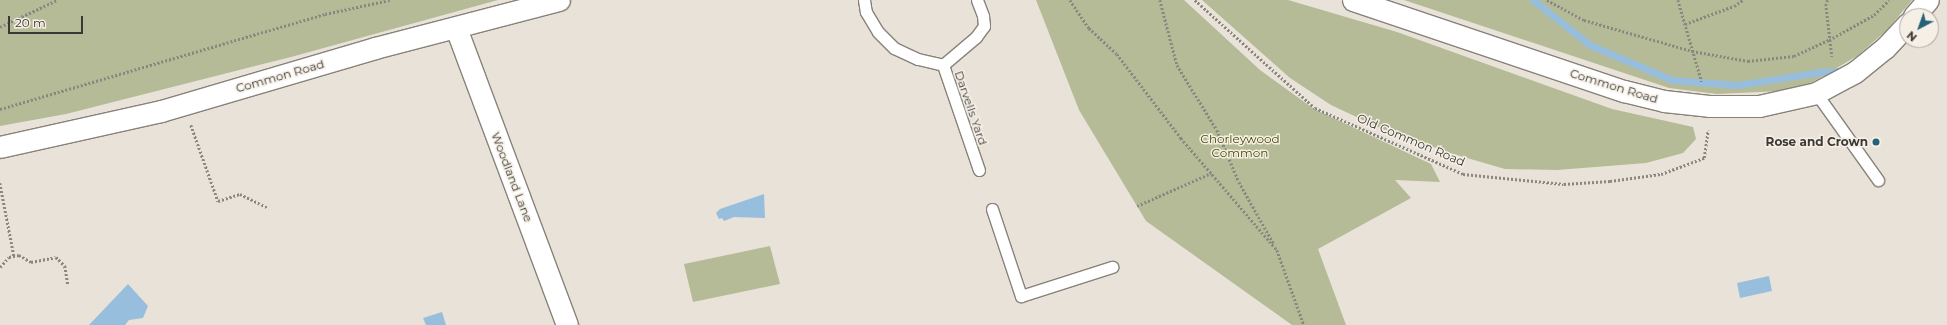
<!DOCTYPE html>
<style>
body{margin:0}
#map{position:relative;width:1947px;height:325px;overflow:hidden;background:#e8e2d9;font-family:Montserrat,sans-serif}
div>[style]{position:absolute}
.green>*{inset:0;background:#b5bb97}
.water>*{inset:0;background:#98bedd}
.stream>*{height:7px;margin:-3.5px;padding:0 3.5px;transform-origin:3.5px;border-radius:3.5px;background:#98bedd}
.path>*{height:2.5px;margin-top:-1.25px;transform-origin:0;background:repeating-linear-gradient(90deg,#8a8680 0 2px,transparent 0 4px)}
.roads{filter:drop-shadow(1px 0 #88827a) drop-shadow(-1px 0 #88827a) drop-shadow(0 1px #88827a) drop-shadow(0 -1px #88827a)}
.service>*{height:11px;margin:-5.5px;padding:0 5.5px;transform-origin:5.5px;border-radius:5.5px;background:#fff}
.minor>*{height:21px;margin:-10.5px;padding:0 10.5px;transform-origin:10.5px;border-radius:10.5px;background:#fff}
.dots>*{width:11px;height:11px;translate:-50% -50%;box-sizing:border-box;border:2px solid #f5efe6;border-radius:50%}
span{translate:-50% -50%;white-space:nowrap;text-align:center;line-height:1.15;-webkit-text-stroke:3px #f5efe6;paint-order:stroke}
.street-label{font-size:12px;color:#3b3935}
.park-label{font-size:12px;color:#484d01}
.poi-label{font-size:12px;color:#3b3935;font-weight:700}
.right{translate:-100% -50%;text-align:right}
.north{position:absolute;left:1899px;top:8px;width:40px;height:40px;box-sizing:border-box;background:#f5efe6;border:1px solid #aba69f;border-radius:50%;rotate:221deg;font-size:11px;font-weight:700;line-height:16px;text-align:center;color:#3b3935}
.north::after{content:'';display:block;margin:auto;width:14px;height:18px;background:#256179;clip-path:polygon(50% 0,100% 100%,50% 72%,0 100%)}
.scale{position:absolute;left:8px;top:16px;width:75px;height:18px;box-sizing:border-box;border:2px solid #3b3935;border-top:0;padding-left:5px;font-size:12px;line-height:14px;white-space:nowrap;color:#3b3935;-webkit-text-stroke:3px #f5efe6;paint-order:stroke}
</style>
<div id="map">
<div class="green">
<div style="clip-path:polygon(0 0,498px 0,291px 57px,66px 114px,0 126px)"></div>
<div style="clip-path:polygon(1036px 0,1184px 0,1260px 70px,1314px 109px,1431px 164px,1440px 182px,1395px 180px,1411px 198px,1318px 249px,1346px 325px,1292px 325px,1146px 221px,1079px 110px)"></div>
<div style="clip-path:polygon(1202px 0,1288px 0,1397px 32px,1612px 109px,1693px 127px,1696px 139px,1683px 153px,1646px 163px,1557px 170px,1505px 169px,1450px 153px,1380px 128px,1331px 105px,1290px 78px)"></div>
<div style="clip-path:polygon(1404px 0,1912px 0,1887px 30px,1857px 56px,1818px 79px,1800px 88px,1782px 91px,1717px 94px,1669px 88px)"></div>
<div style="clip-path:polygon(770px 246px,780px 284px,693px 302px,684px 264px)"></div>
</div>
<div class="water">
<div style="clip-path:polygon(764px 194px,765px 218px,734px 217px,724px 221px,722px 218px,719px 219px,716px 213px,720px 209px)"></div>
<div style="clip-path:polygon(1769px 276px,1772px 291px,1740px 298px,1737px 283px)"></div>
<div style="clip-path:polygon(128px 284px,148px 306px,143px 318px,129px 320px,125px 325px,89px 325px)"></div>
<div style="clip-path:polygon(442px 312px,446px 325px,426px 325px,423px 318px)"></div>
</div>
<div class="stream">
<div style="left:1533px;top:0;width:73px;rotate:38.3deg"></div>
<div style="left:1590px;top:45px;width:89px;rotate:23.1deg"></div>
<div style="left:1672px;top:80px;width:66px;rotate:4.3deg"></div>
<div style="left:1738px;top:85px;width:84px;rotate:-8.9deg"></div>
<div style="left:1821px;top:72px;width:22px;rotate:-3deg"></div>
</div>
<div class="path">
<div style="left:1070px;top:0;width:34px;rotate:56deg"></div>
<div style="left:1089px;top:28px;width:38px;rotate:43deg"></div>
<div style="left:1117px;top:54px;width:106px;rotate:52.7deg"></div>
<div style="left:1181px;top:138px;width:148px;rotate:49.4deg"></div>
<div style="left:1277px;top:250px;width:80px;rotate:70.2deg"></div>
<div style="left:1160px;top:0;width:67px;rotate:75.3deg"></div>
<div style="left:1177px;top:65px;width:76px;rotate:58.4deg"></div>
<div style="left:1217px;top:130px;width:56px;rotate:67.1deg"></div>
<div style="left:1239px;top:182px;width:71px;rotate:60.6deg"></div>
<div style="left:1195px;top:0;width:161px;rotate:42deg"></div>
<div style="left:1315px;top:108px;width:162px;rotate:24deg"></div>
<div style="left:1463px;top:174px;width:101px;rotate:5.7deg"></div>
<div style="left:1564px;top:184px;width:46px;rotate:-3.7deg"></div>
<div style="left:1610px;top:181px;width:51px;rotate:-7.8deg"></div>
<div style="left:1661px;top:174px;width:46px;rotate:-20.4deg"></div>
<div style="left:1704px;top:158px;width:28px;rotate:-82deg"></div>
<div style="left:1547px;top:0;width:42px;rotate:28.4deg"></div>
<div style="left:1584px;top:20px;width:112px;rotate:16deg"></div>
<div style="left:1692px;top:51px;width:57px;rotate:10.1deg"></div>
<div style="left:1748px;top:61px;width:46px;rotate:-6.2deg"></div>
<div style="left:1794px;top:56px;width:38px;rotate:-25deg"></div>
<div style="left:1829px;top:40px;width:51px;rotate:-29.1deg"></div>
<div style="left:1874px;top:15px;width:21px;rotate:-45deg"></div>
<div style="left:1678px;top:0;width:85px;rotate:73.7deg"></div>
<div style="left:1828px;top:0;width:4px;rotate:117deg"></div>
<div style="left:1826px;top:4px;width:53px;rotate:83.5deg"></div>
<div style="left:1685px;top:24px;width:52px;rotate:-20.2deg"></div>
<div style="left:1734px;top:6px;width:11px;rotate:-34deg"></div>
<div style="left:0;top:27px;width:63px;rotate:-25.3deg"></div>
<div style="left:0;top:109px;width:339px;rotate:-16.3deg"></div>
<div style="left:325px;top:14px;width:66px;rotate:-12.2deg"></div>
<div style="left:191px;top:125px;width:81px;rotate:70.4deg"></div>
<div style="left:218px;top:201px;width:23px;rotate:-18deg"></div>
<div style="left:240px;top:194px;width:32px;rotate:26deg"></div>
<div style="left:0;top:183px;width:74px;rotate:79.1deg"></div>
<div style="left:1137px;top:206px;width:81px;rotate:-24deg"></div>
<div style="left:0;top:267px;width:13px;rotate:-48deg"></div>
<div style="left:9px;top:257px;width:10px;rotate:-11deg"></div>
<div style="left:19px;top:255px;width:14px;rotate:30deg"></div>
<div style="left:31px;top:262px;width:25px;rotate:-11deg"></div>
<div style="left:56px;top:257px;width:13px;rotate:45deg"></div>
<div style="left:65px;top:266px;width:20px;rotate:81deg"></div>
</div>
<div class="roads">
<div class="service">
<div style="left:864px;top:0;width:12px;rotate:81deg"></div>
<div style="left:866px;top:12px;width:23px;rotate:59deg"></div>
<div style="left:878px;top:32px;width:23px;rotate:45deg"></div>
<div style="left:894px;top:48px;width:26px;rotate:25deg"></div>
<div style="left:918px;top:59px;width:26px;rotate:13deg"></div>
<div style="left:977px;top:0;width:17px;rotate:69deg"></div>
<div style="left:983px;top:16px;width:10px;rotate:84deg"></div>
<div style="left:984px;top:26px;width:14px;rotate:126deg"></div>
<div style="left:976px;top:37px;width:43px;rotate:139.7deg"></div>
<div style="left:943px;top:65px;width:111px;rotate:71.1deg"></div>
<div style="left:1816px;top:93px;width:107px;rotate:54.5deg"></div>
<div style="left:992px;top:209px;width:92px;rotate:71.6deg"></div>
<div style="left:1021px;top:296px;width:96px;rotate:-17.7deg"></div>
</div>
<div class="minor">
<div style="left:1353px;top:0;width:286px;rotate:18.6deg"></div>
<div style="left:1624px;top:91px;width:41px;rotate:14deg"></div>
<div style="left:1664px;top:101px;width:45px;rotate:6.3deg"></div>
<div style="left:1709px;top:106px;width:50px"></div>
<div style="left:1759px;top:106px;width:58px;rotate:-12.8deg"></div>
<div style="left:1816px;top:93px;width:44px;rotate:-28.3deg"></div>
<div style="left:1855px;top:72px;width:38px;rotate:-39deg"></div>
<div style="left:1885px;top:48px;width:33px;rotate:-47deg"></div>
<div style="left:1914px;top:16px;width:21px;rotate:-49deg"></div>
<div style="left:456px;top:28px;width:317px;rotate:69.5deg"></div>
<div style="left:0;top:147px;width:165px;rotate:-12.6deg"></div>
<div style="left:161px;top:111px;width:223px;rotate:-16.4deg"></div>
<div style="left:375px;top:48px;width:190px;rotate:-14.6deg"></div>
</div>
</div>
<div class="dots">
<div style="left:1876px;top:142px;background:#256179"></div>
</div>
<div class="street-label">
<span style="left:280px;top:76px;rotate:-16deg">Common Road</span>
<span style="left:1614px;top:86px;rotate:17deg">Common Road</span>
<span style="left:971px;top:108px;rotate:71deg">Darvells Yard</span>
<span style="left:1411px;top:140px;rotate:23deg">Old Common Road</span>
<span style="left:512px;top:177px;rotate:69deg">Woodland Lane</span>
</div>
<div class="park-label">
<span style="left:1240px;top:146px">Chorleywood<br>Common</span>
</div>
<div class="poi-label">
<span class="right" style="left:1868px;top:142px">Rose and Crown</span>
</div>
<div class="north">N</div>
<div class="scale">20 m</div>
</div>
